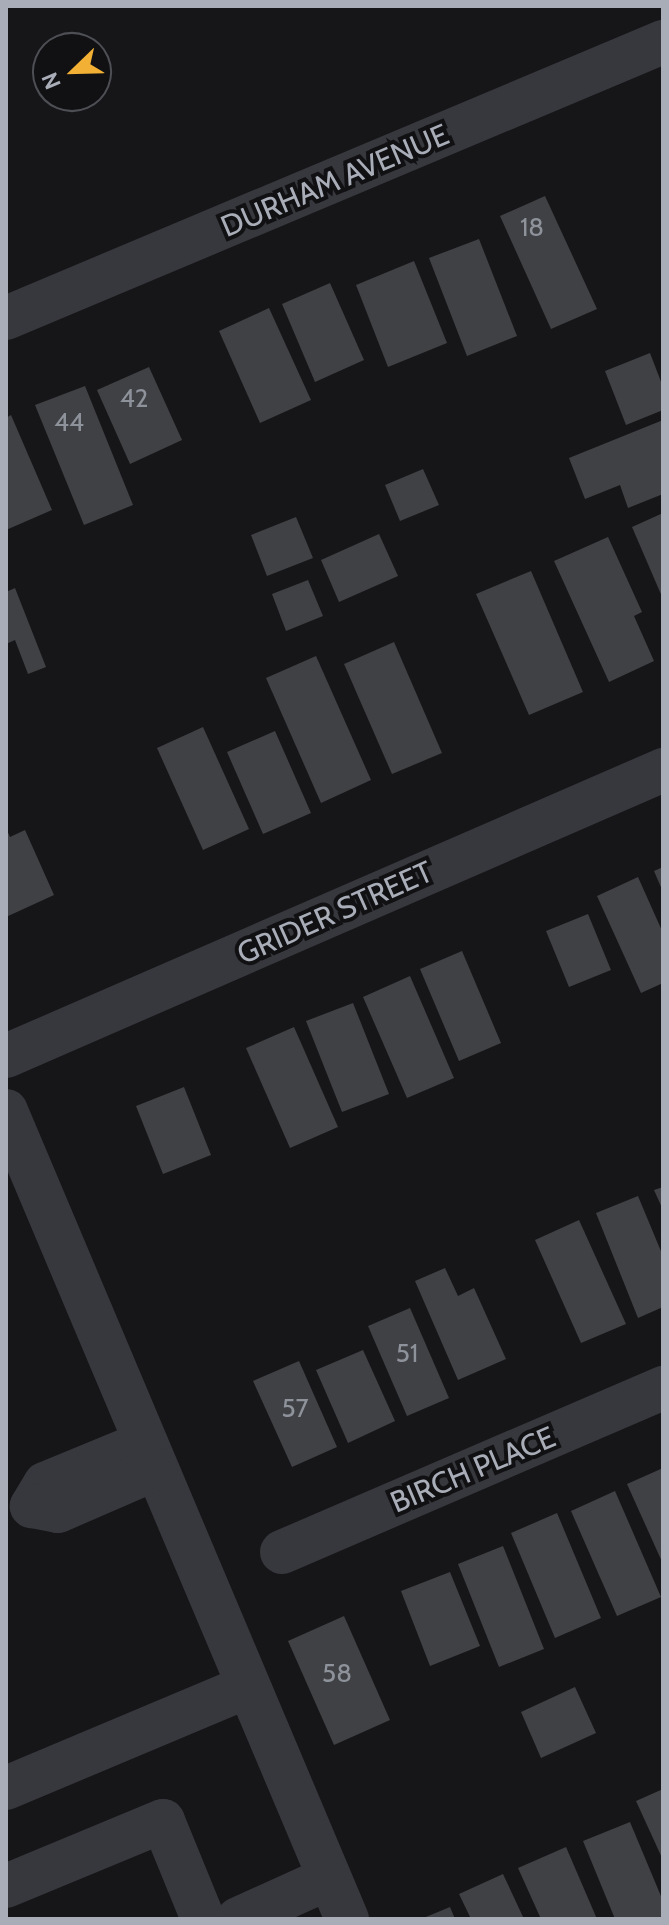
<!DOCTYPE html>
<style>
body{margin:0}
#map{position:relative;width:669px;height:1925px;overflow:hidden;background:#161618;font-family:Cabin,sans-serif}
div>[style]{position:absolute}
.building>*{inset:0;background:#404145}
.minor>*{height:44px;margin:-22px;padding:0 22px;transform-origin:22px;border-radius:22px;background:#37383d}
span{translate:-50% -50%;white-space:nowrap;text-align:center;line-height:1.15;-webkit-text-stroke:8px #111113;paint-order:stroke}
.number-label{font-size:26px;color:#8e929b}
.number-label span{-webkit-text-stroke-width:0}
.street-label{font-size:30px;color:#a8adb8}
.frame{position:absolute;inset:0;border:8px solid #a8adb8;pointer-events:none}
.north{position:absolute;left:32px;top:32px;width:80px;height:80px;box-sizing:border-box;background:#111113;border:2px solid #4d4f55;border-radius:50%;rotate:247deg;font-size:22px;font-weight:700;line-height:32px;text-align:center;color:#a8adb8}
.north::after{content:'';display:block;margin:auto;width:28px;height:36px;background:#f2b134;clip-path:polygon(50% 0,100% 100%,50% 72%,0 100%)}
</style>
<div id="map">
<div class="building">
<div style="clip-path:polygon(545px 196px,597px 309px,551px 329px,500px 216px)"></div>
<div style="clip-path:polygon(479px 239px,517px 336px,467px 356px,429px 258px)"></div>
<div style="clip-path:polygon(414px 261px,447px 343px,388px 367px,356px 285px)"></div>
<div style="clip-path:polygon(330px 283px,364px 360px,315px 382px,282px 304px)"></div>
<div style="clip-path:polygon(269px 308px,311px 400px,260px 423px,219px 331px)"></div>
<div style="clip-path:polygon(650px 353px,663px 387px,663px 410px,626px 425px,605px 371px)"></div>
<div style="clip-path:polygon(149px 367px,182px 440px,130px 464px,97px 390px)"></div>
<div style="clip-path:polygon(85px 386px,133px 505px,84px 525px,35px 405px)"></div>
<div style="clip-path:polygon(11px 415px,52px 510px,6px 530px,6px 418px)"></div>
<div style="clip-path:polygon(663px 420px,663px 494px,628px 508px,620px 485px,585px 499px,569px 458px)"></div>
<div style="clip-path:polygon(423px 469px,439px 505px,400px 521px,385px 485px)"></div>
<div style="clip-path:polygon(663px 513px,663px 599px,632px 527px)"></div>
<div style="clip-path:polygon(296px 517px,313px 558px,267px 576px,251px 535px)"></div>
<div style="clip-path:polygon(379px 534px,398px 576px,339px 602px,321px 560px)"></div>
<div style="clip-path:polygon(608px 537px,642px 612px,634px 616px,654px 661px,609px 682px,554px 561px)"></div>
<div style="clip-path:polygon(531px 571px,583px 692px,529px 715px,476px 594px)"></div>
<div style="clip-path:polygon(308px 580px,323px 616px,286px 631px,272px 594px)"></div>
<div style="clip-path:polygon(15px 588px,46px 667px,28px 674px,15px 640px,6px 644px,6px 592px)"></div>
<div style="clip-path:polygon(394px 642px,442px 753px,392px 774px,344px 664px)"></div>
<div style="clip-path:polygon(316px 656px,371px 780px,321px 803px,266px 678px)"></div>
<div style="clip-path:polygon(203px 727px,249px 829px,203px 850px,157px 748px)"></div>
<div style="clip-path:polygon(275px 731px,311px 813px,263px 834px,227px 752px)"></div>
<div style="clip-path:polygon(6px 828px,10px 837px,25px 830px,54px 895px,6px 917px)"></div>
<div style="clip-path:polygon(663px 867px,663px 892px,654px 871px)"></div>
<div style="clip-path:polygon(638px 877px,663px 933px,663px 983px,641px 993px,597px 896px)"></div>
<div style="clip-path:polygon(588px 914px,611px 970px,569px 987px,546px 931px)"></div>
<div style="clip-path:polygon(462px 951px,501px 1043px,459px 1061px,420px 969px)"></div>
<div style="clip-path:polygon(410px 976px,454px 1078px,407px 1098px,363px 997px)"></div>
<div style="clip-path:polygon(353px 1003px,389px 1094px,342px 1112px,306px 1021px)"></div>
<div style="clip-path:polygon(294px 1027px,338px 1127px,290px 1148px,246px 1048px)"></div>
<div style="clip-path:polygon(184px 1087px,211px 1155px,163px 1174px,136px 1106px)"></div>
<div style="clip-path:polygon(663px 1187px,663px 1210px,654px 1190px)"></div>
<div style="clip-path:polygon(638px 1196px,663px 1256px,663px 1307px,638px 1318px,596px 1213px)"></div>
<div style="clip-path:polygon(579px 1220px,626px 1324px,581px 1343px,535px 1240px)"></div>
<div style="clip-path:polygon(445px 1268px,458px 1296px,474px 1288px,506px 1359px,458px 1380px,415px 1281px)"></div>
<div style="clip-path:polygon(410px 1308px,449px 1398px,407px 1416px,368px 1326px)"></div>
<div style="clip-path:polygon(363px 1350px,395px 1421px,348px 1443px,316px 1370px)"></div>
<div style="clip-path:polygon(299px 1361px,337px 1447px,292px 1467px,253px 1381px)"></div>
<div style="clip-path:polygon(663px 1468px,663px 1564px,627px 1484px)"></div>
<div style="clip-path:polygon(615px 1491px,661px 1597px,617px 1616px,571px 1511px)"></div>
<div style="clip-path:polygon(557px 1513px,601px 1618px,555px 1638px,511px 1533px)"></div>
<div style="clip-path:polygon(503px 1546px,544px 1649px,499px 1667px,458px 1564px)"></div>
<div style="clip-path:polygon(450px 1572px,480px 1646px,430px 1666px,401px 1591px)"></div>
<div style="clip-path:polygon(344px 1616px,390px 1720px,334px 1745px,288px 1641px)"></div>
<div style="clip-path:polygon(575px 1687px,596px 1733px,541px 1758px,521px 1712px)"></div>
<div style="clip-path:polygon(663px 1789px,663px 1860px,636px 1801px)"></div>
<div style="clip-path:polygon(630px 1822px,663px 1901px,663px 1919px,615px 1919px,583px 1841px)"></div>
<div style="clip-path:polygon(566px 1847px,597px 1919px,541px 1919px,518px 1868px)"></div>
<div style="clip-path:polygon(503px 1874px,524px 1919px,471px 1919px,459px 1894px)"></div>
<div style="clip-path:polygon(450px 1907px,455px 1919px,421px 1919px)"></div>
</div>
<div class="minor">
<div style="left:6px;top:318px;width:713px;rotate:-22.79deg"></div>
<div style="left:6px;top:1056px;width:717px;rotate:-23.52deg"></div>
<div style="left:6px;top:1111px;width:877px;rotate:67.12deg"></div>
<div style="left:144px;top:1443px;width:107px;rotate:157.5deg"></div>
<div style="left:45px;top:1484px;width:26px;rotate:121deg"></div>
<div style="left:32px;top:1506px;width:26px;rotate:11deg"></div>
<div style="left:58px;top:1511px;width:106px;rotate:-23.4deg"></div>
<div style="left:282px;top:1552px;width:415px;rotate:-23.3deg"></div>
<div style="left:6px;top:1788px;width:260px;rotate:-22.8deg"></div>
<div style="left:6px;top:1886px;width:170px;rotate:-22.5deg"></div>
<div style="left:163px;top:1821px;width:106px;rotate:67.8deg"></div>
<div style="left:238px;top:1919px;width:100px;rotate:-24.3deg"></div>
</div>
<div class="number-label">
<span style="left:532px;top:228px">18</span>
<span style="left:134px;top:399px">42</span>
<span style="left:69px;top:423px">44</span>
<span style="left:407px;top:1354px">51</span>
<span style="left:295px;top:1409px">57</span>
<span style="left:337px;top:1674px">58</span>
</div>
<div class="street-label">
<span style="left:335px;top:181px;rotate:-23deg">DURHAM AVENUE</span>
<span style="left:335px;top:913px;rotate:-24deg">GRIDER STREET</span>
<span style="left:473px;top:1470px;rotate:-23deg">BIRCH PLACE</span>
</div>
<div class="frame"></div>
<div class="north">N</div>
</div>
